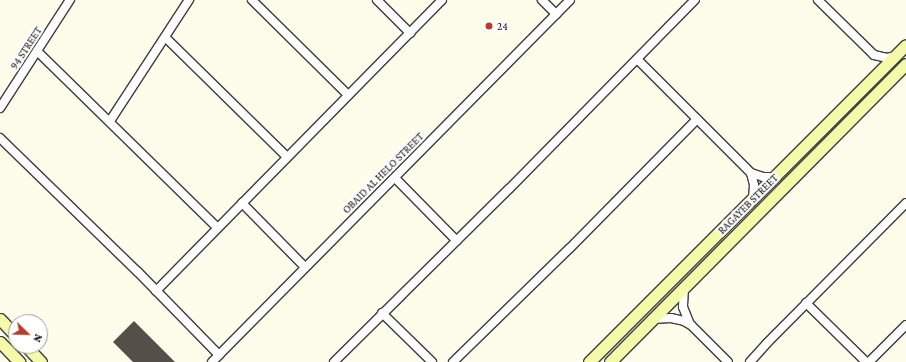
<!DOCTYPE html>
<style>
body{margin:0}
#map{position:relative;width:906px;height:362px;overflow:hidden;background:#fefdec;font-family:"Crimson Pro",serif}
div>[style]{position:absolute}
.building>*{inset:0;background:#544f49}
.roads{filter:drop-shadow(1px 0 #3f3f3f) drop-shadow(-1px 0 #3f3f3f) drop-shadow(0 1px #3f3f3f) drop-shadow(0 -1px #3f3f3f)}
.street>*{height:8px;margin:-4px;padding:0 4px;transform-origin:4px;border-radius:4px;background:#fff}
.secondary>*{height:11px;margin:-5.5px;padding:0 5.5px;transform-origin:5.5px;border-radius:5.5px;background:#f5faab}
.dots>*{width:11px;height:11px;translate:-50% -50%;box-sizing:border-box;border:2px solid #fff;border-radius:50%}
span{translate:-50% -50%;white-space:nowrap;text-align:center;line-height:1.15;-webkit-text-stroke:4px #fff;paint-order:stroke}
.poi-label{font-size:11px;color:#0c0c0c}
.left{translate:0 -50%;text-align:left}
.street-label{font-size:11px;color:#0c0c0c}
.north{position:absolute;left:8px;top:314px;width:40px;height:40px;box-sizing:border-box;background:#fff;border:1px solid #9e9e9e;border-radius:50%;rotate:113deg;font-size:11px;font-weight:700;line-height:16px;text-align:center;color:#0c0c0c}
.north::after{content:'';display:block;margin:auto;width:14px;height:18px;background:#b23e2d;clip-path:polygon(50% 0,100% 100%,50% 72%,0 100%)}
</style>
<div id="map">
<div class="building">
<div style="clip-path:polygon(134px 321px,175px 362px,133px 362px,113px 342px)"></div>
</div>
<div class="roads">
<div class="street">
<div style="left:252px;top:0;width:135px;rotate:44.7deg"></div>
<div style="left:377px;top:0;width:47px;rotate:45deg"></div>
<div style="left:542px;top:0;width:20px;rotate:45deg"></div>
<div style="left:818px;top:0;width:78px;rotate:44.5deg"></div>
<div style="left:874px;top:55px;width:13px;rotate:13deg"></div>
<div style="left:887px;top:58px;width:8px;rotate:-14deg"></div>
<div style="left:165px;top:37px;width:171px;rotate:44.5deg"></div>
<div style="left:37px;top:51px;width:252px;rotate:44.4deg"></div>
<div style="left:637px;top:59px;width:161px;rotate:45deg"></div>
<div style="left:751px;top:173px;width:13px;rotate:18deg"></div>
<div style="left:763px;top:177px;width:11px"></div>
<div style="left:0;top:108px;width:129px;rotate:-57.1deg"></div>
<div style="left:110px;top:121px;width:145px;rotate:-56.9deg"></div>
<div style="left:0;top:138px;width:192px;rotate:44.2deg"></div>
<div style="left:138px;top:272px;width:116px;rotate:45.7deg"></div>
<div style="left:751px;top:173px;width:12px;rotate:76deg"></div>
<div style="left:754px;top:185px;width:13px;rotate:94deg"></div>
<div style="left:395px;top:178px;width:88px;rotate:45.5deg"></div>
<div style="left:242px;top:203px;width:90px;rotate:45.5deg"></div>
<div style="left:684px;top:287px;width:20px;rotate:93deg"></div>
<div style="left:683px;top:307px;width:18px;rotate:68deg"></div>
<div style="left:156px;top:291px;width:408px;rotate:-45.5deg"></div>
<div style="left:806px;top:303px;width:84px;rotate:44.5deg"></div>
<div style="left:382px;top:313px;width:70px;rotate:44.4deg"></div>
<div style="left:652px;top:319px;width:19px;rotate:-3deg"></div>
<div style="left:671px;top:318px;width:13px;rotate:13deg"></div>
<div style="left:684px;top:321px;width:8px;rotate:30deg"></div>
<div style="left:691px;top:325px;width:52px;rotate:45deg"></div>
<div style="left:212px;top:362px;width:509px;rotate:-45.32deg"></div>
<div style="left:334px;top:362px;width:246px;rotate:-44.7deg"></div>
<div style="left:509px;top:189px;width:265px;rotate:-45.5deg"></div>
<div style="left:453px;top:362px;width:163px;rotate:-44.3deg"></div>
<div style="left:570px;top:248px;width:181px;rotate:-45.4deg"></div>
<div style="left:750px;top:362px;width:25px;rotate:-48deg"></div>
<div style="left:767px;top:343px;width:197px;rotate:-45.2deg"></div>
<div style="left:869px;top:362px;width:52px;rotate:-45deg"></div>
</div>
<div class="secondary">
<div style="left:0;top:319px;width:23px;rotate:47deg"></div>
<div style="left:0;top:342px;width:28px;rotate:46deg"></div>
<div style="left:26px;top:346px;width:22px;rotate:47deg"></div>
<div style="left:589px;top:362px;width:448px;rotate:-45deg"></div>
<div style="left:610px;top:362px;width:420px;rotate:-45.2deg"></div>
</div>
</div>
<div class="dots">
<div style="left:489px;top:26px;background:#b23e2d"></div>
</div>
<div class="poi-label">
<span class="left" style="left:497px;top:26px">24</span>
</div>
<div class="street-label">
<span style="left:26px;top:48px;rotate:-57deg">94 STREET</span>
<span style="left:383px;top:173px;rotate:-45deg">OBAID AL HELO STREET</span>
<span style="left:748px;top:204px;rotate:-45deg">RAGAYEB STREET</span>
</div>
<div class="north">N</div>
</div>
